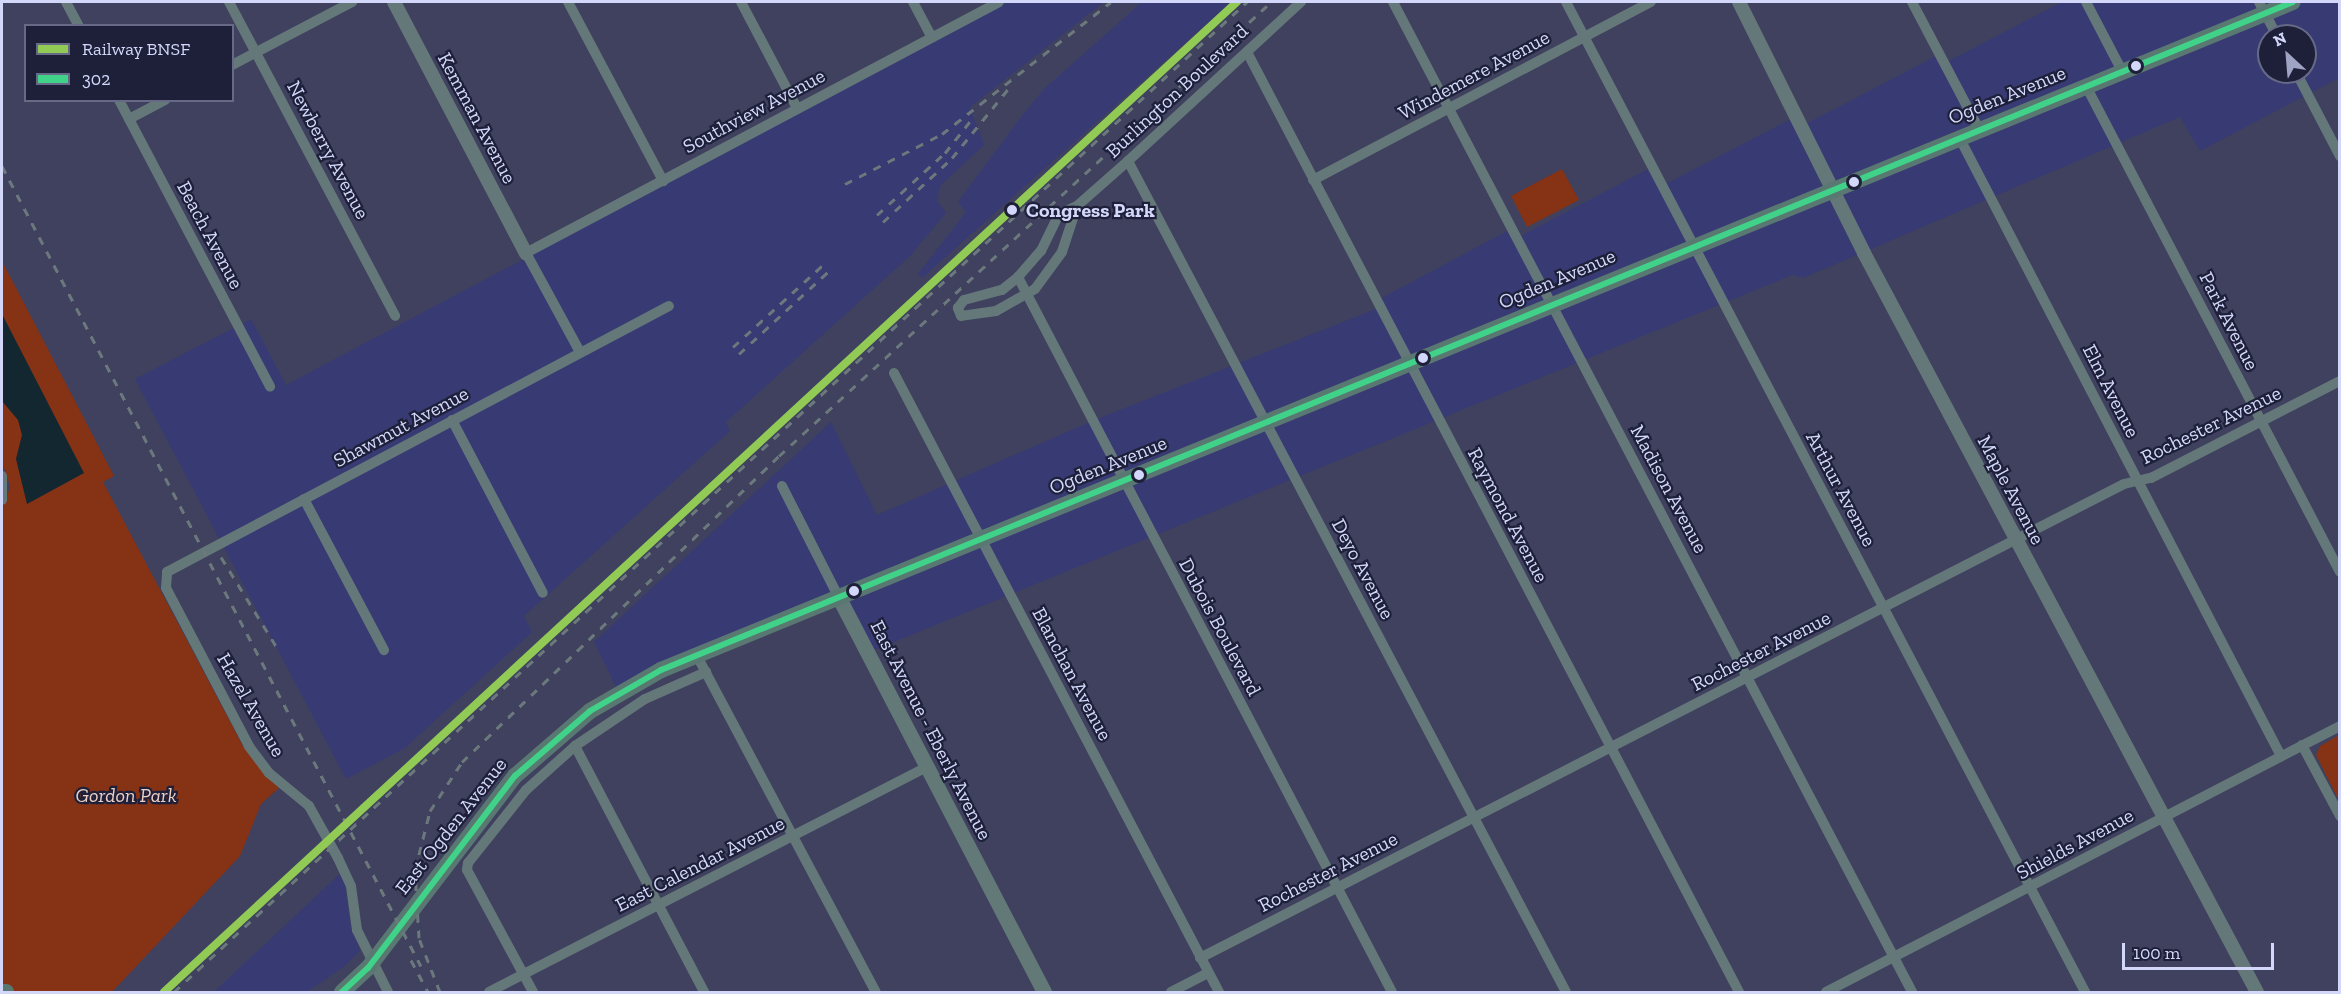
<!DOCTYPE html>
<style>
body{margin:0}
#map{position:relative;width:2341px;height:994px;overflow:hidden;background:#3f415f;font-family:"Zilla Slab",serif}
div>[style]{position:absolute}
.built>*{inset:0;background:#383a74}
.green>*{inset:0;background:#853215}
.water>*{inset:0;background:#12272f}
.minor>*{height:10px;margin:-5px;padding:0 5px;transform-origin:5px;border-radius:5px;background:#647879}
.tertiary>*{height:14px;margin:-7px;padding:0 7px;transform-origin:7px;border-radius:7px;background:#647879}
.secondary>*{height:15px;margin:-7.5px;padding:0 7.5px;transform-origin:7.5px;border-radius:7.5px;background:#627977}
.primary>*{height:16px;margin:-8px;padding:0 8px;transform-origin:8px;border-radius:8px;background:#5a7872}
.rail>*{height:3px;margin-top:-1.5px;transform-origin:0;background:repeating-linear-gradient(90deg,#6b797c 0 8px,transparent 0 16px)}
.bus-1>*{height:6px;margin:-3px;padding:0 3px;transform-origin:3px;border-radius:3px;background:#40d288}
.rail-1>*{height:8px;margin:-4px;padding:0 4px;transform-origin:4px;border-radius:4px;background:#91ca54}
.dots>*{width:16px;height:16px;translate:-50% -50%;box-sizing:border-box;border:3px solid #1e2039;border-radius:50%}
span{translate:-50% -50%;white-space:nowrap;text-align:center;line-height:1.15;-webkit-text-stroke:4.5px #1e2039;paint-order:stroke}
.street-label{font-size:20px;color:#d3d8fa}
.stop-label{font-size:20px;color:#d3d8fa;font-weight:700}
.left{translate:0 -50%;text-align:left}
.park-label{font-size:20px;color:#eecfc5;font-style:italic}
.frame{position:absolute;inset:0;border:3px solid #d3d8fa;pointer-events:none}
.legend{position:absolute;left:24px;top:24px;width:210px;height:78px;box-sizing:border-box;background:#1e2039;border:2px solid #666a86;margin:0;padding:8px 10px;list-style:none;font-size:18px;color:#d3d8fa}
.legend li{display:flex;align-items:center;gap:12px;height:30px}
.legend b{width:30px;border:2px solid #666a86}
.north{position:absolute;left:2257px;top:24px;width:60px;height:60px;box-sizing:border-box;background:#1e2039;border:2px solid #666a86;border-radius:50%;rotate:334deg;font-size:16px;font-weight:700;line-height:24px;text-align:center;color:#d3d8fa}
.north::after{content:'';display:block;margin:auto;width:21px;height:27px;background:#9fa3c4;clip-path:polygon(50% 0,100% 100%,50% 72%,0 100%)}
.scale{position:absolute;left:2122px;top:943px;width:152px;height:27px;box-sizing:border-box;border:3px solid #d3d8fa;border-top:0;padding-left:8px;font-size:18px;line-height:21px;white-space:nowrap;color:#d3d8fa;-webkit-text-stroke:4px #1e2039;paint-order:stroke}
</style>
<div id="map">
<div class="built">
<div style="clip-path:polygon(1009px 2px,1104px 2px,970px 107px,984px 145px,940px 186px,937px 201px,946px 213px,909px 257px,726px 422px,730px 431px,524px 616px,532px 632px,405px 748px,346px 779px,135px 379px,251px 319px,286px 385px)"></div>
<div style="clip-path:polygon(1142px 2px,1231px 2px,922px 278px,918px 274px,966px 212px,958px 202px,1018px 121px,1043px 90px)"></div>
<div style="clip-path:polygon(evenodd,2062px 2px,2339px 2px,2339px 78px,2200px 151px,2180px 117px,1803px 278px,1792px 275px,867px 653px,839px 598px,618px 691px,594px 642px,831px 422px,877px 515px,1092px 421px,1381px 307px,1378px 300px,1511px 229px,1517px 238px,1652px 167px,1662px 186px,1799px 115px,1804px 125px,1940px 54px,1945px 63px,2062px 2px,2269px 36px,2305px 36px,2305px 72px,2269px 72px,2269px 36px)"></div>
<div style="clip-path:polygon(343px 871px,350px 923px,360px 951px,345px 966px,307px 992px,214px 992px)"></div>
</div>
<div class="green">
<div style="clip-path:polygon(1562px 169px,1579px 200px,1527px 227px,1511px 196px)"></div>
<div style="clip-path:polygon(2px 261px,114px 476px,103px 482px,243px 746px,279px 788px,261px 804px,240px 856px,112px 992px,2px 991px,2px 512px,10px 486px,2px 462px)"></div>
<div style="clip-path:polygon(2339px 735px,2339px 801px,2316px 755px,2320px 746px)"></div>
</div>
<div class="water">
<div style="clip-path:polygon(2px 314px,84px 473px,27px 504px,16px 459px,22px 435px,18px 420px,2px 401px)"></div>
</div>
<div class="minor">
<div style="left:66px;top:2px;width:27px;rotate:62deg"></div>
<div style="left:229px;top:2px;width:355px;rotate:62.1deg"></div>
<div style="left:568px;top:2px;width:203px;rotate:62deg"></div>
<div style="left:741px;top:2px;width:120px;rotate:62.2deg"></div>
<div style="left:913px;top:2px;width:40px;rotate:62deg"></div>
<div style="left:1393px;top:2px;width:1118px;rotate:62.33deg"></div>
<div style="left:1566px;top:2px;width:1118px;rotate:62.33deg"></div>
<div style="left:1912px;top:2px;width:144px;rotate:62.2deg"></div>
<div style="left:2086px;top:2px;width:78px;rotate:62.4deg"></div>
<div style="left:2259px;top:2px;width:38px;rotate:62deg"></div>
<div style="left:1247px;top:52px;width:1061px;rotate:62.37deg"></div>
<div style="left:232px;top:65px;width:136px;rotate:-27.7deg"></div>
<div style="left:2296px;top:72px;width:95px;rotate:62.4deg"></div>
<div style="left:2086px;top:86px;width:548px;rotate:62.41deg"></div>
<div style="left:119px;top:100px;width:324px;rotate:62.2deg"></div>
<div style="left:129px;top:119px;width:41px;rotate:-27.8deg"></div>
<div style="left:1959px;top:137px;width:698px;rotate:62.52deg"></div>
<div style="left:1128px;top:161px;width:939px;rotate:62.21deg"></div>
<div style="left:1313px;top:180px;width:382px;rotate:-27.8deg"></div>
<div style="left:1077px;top:206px;width:48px;rotate:108.1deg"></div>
<div style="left:1062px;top:252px;width:46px;rotate:126.1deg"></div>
<div style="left:1035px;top:289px;width:45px;rotate:150.6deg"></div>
<div style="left:996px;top:311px;width:35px;rotate:172deg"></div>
<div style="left:961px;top:316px;width:9px;rotate:-111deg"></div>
<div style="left:958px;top:308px;width:10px;rotate:-53deg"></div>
<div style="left:964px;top:300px;width:39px;rotate:-15deg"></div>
<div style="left:1002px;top:290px;width:21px;rotate:-39deg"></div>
<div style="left:1018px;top:277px;width:35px;rotate:-49deg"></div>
<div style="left:1041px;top:251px;width:41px;rotate:-64.1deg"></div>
<div style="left:1059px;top:214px;width:20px;rotate:-24deg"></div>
<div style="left:1077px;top:206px;width:68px;rotate:-41.4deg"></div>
<div style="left:1128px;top:161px;width:235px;rotate:-42.6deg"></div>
<div style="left:1018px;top:277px;width:807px;rotate:62.39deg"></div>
<div style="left:580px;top:352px;width:113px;rotate:-118.6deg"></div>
<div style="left:526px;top:253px;width:535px;rotate:-27.95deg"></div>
<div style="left:894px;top:373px;width:699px;rotate:62.3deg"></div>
<div style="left:452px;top:420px;width:195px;rotate:62.3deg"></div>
<div style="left:2px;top:476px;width:24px;rotate:90deg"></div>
<div style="left:782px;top:486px;width:126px;rotate:63deg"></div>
<div style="left:304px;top:499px;width:171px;rotate:62.1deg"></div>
<div style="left:696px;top:654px;width:383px;rotate:62deg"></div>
<div style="left:2302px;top:745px;width:81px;rotate:61.8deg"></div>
<div style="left:575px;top:746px;width:278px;rotate:62.3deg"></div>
<div style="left:1200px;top:958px;width:1038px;rotate:-27.16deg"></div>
<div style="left:2124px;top:484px;width:28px;rotate:-13deg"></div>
<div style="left:2151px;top:478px;width:212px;rotate:-27.2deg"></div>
<div style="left:388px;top:992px;width:69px;rotate:-116.6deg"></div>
<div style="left:357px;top:930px;width:44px;rotate:-97.8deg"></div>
<div style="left:351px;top:886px;width:31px;rotate:-115deg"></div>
<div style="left:338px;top:858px;width:60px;rotate:-119.1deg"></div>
<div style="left:309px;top:806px;width:52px;rotate:-140.5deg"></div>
<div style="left:269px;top:773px;width:34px;rotate:-127deg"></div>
<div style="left:249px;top:746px;width:178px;rotate:-117.7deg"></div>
<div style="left:166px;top:588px;width:16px;rotate:-86deg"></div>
<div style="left:167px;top:572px;width:568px;rotate:-27.92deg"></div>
<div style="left:489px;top:992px;width:492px;rotate:-27.2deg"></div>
<div style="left:533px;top:992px;width:139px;rotate:-118.4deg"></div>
<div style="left:467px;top:870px;width:7px;rotate:-82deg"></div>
<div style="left:468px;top:863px;width:93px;rotate:-51.5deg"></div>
<div style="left:526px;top:790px;width:66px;rotate:-41.9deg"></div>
<div style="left:575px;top:746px;width:84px;rotate:-33.9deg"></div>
<div style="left:645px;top:699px;width:67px;rotate:-23.9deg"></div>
<div style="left:1171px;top:992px;width:42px;rotate:-27.2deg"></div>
<div style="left:1826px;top:992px;width:579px;rotate:-27.36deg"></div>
</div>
<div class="tertiary">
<div style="left:394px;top:2px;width:284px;rotate:62.3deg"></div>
<div style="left:1739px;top:2px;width:280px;rotate:63.5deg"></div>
<div style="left:1864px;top:253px;width:837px;rotate:62deg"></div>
</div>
<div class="secondary">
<div style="left:839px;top:598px;width:444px;rotate:62.5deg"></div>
</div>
<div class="primary">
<div style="left:2px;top:992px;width:4px"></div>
<div style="left:342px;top:992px;width:35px;rotate:-43deg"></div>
<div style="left:368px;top:968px;width:242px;rotate:-52.6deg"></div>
<div style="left:515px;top:776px;width:99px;rotate:-40.9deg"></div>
<div style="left:590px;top:711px;width:82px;rotate:-30deg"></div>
<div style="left:661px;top:670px;width:1763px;rotate:-22.26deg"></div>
</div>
<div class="rail">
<div style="left:2px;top:166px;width:903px;rotate:62.36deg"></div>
<div style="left:845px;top:184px;width:109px;rotate:-27.3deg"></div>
<div style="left:942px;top:134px;width:214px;rotate:-38deg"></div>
<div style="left:877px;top:215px;width:92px;rotate:-42.4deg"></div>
<div style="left:945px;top:153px;width:48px;rotate:-51.7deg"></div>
<div style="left:883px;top:222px;width:94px;rotate:-42.8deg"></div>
<div style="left:952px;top:158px;width:89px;rotate:-50.9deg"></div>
<div style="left:733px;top:347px;width:123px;rotate:-42.4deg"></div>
<div style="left:739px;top:354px;width:124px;rotate:-42.7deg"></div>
<div style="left:221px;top:557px;width:105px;rotate:58.3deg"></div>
<div style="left:411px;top:960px;width:36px;rotate:62deg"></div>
<div style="left:174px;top:992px;width:1460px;rotate:-42.7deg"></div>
<div style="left:440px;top:992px;width:58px;rotate:-111.3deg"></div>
<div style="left:419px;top:938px;width:68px;rotate:-93.4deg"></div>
<div style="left:415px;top:870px;width:61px;rotate:-75.7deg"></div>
<div style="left:430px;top:811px;width:59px;rotate:-56.9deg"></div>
<div style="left:462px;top:762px;width:441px;rotate:-44deg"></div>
<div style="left:779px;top:456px;width:669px;rotate:-42.7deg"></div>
</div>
<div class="bus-1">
<div style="left:342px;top:992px;width:35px;rotate:-43deg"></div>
<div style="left:368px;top:968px;width:242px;rotate:-52.6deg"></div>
<div style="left:515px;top:776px;width:99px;rotate:-40.9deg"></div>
<div style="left:590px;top:711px;width:82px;rotate:-30deg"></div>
<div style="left:661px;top:670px;width:1763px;rotate:-22.26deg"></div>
</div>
<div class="rail-1">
<div style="left:164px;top:992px;width:1460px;rotate:-42.7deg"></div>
</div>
<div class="dots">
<div style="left:2136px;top:66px;background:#d3d8fa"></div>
<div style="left:1854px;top:182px;background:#d3d8fa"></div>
<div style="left:1012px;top:210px;background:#d3d8fa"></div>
<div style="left:1423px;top:358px;background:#d3d8fa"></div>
<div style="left:1139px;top:475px;background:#d3d8fa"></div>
<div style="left:854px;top:591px;background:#d3d8fa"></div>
</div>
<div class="street-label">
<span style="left:1474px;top:75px;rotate:-28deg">Windemere Avenue</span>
<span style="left:1177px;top:91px;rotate:-43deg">Burlington Boulevard</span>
<span style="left:2007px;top:95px;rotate:-22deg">Ogden Avenue</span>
<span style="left:754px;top:111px;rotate:-28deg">Southview Avenue</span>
<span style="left:477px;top:118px;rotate:62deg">Kemman Avenue</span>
<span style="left:328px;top:150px;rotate:62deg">Newberry Avenue</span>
<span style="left:210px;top:235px;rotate:62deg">Beach Avenue</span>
<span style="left:1557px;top:279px;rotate:-23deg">Ogden Avenue</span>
<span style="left:2229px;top:321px;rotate:63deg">Park Avenue</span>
<span style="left:2111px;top:391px;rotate:63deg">Elm Avenue</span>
<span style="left:2211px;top:425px;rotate:-26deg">Rochester Avenue</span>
<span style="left:401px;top:427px;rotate:-28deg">Shawmut Avenue</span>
<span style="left:1108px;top:465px;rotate:-22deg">Ogden Avenue</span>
<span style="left:1669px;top:489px;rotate:62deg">Madison Avenue</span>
<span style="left:1841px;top:489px;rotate:62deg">Arthur Avenue</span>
<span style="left:2011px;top:490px;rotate:62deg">Maple Avenue</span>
<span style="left:1508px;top:515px;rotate:62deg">Raymond Avenue</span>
<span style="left:1363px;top:569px;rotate:62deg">Deyo Avenue</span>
<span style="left:1220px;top:627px;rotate:62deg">Dubois Boulevard</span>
<span style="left:1761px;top:651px;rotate:-27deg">Rochester Avenue</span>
<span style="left:1072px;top:674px;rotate:62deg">Blanchan Avenue</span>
<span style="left:251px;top:705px;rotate:60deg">Hazel Avenue</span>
<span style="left:931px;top:730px;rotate:63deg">East Avenue - Eberly Avenue</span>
<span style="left:451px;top:826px;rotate:-52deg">East Ogden Avenue</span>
<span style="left:2075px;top:844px;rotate:-28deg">Shields Avenue</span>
<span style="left:700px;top:864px;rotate:-27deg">East Calendar Avenue</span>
<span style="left:1328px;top:872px;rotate:-27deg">Rochester Avenue</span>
</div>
<div class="stop-label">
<span class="left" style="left:1026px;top:210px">Congress Park</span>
</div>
<div class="park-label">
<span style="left:126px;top:795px">Gordon Park</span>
</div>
<div class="frame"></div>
<ul class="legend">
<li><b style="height:8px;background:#91ca54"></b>Railway BNSF</li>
<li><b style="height:8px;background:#40d288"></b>302</li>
</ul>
<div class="north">N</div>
<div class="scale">100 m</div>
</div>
